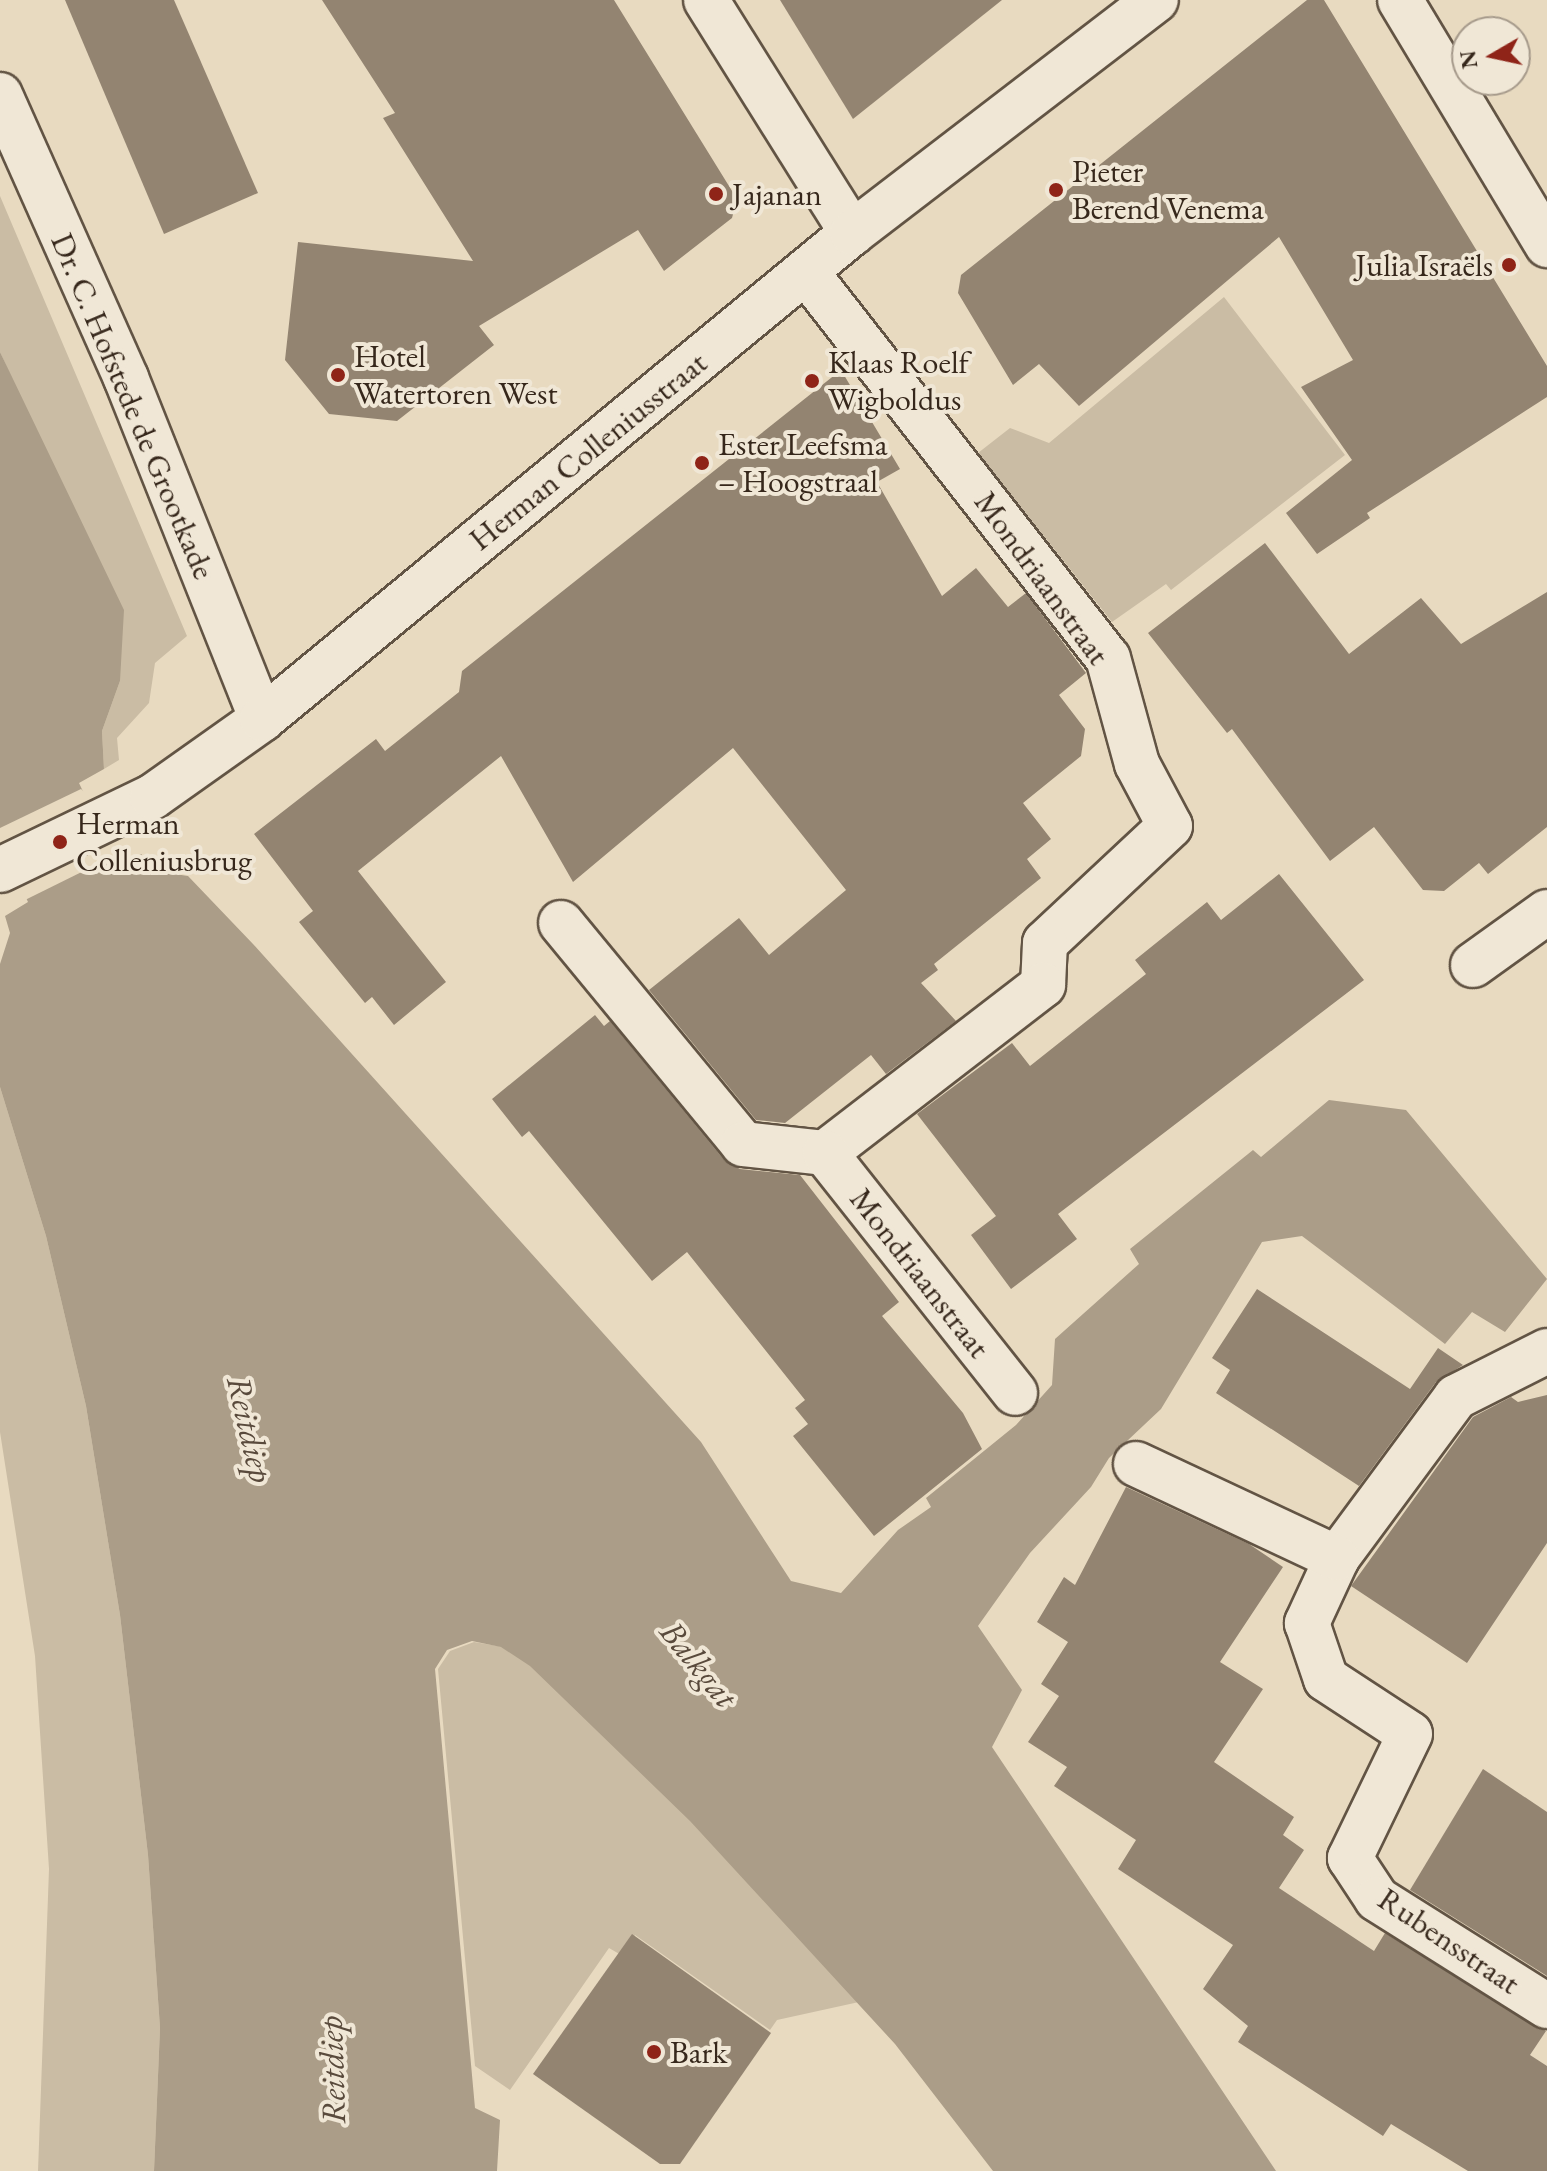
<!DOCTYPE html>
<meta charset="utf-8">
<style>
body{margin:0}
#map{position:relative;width:1547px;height:2171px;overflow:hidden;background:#e8dac0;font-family:"EB Garamond",serif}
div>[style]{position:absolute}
.green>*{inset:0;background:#cabca4}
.water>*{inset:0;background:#ab9d88}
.pier>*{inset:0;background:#e8dac0}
.building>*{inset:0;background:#938471}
.roads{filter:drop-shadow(2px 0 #625444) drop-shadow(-2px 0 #625444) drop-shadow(0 2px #625444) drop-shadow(0 -2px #625444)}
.minor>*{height:44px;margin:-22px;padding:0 22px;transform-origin:22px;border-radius:22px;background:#f0e7d6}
.tertiary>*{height:44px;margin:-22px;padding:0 22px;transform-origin:22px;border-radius:22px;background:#f0e7d6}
.dots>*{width:22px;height:22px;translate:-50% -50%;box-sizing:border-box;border:4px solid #f0e7d6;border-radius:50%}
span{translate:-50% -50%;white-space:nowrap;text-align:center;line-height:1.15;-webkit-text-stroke:8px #f0e7d6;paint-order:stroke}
.poi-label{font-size:32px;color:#36271b}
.left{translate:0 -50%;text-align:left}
.right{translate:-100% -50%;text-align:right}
.street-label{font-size:32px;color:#36271b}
.water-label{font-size:34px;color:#594a3c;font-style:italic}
.north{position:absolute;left:1451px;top:16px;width:80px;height:80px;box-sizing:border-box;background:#f0e7d6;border:2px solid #a69a8b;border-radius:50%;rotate:261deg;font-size:22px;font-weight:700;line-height:32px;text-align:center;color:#36271b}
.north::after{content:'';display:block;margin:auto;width:28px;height:36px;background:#8f2418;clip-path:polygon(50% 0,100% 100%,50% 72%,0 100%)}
</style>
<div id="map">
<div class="green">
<div style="clip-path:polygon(0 196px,187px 636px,155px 663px,149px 703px,117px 738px,119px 760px,104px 769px,102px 731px,120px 681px,39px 439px,0 352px)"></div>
<div style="clip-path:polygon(1224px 297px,1345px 455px,1171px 590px,1166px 584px,1112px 622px,978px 453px,1010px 428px,1049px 443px)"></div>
<div style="clip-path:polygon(0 1087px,46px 1236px,86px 1406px,120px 1615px,148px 1855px,160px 2028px,154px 2171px,38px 2171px,49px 1869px,35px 1656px,0 1432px)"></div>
<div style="clip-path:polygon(474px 1642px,504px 1647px,533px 1667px,693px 1822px,859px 2002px,777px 2020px,770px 2030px,635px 1935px,621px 1955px,609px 1948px,510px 2090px,475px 2066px,438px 1669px,450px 1651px)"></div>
</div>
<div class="water">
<div style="clip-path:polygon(0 352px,124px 610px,120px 681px,102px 731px,104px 769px,79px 783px,117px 863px,142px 854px,135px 868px,188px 876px,253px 944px,701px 1442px,791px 1581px,841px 1593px,898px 1530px,931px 1507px,926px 1498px,1016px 1425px,1052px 1385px,1055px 1339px,1139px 1264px,1130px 1249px,1253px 1150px,1261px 1157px,1329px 1100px,1406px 1110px,1547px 1279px,1505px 1332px,1472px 1312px,1445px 1344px,1302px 1236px,1262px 1242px,1161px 1409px,1109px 1458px,1091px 1487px,1030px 1553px,978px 1626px,1022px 1690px,992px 1747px,1276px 2171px,993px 2171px,895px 2044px,690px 1821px,530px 1666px,501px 1647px,472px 1641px,447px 1650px,435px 1669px,475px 2108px,500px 2120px,497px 2171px,154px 2171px,160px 2028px,148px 1855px,120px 1615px,86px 1406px,46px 1236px,0 1087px,0 964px,10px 933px,5px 916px,28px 902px,0 842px)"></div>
</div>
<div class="pier">
<div style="clip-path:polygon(81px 789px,90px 797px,114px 856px,23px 901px,0 849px,0 828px)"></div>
</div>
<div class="building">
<div style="clip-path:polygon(65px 0,174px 0,258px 193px,164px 234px)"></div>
<div style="clip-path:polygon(322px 0,614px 0,737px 199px,732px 218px,664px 271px,638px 230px,479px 326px,494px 345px,397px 421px,329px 414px,285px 360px,298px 242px,473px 261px,383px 118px,395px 113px)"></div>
<div style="clip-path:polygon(780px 0,1002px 0,853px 119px)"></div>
<div style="clip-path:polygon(1307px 0,1324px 0,1547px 366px,1547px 397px,1367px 513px,1370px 518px,1317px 554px,1286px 513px,1352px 460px,1301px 387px,1353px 360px,1279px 237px,1079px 406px,1039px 364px,1013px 385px,958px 293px,961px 275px)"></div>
<div style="clip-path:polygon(841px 370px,900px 469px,877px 482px,942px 596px,976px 568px,1008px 607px,1026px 593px,1086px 673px,1059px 695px,1085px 729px,1081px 756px,1023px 803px,1051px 839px,1027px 859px,1041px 878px,934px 964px,938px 970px,921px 983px,956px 1021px,886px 1074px,871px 1055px,785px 1123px,756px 1120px,649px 990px,739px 918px,769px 955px,846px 890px,733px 748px,573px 882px,501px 756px,358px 871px,446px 982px,394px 1025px,372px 997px,365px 1003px,299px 922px,313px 911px,254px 834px,376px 739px,385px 751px,459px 692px,462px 671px)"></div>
<div style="clip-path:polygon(1265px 543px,1349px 654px,1421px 598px,1461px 644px,1547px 592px,1547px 827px,1488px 874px,1479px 863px,1444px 891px,1423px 890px,1374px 827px,1330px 861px,1232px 729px,1227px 733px,1148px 633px)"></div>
<div style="clip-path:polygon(1279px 874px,1364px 980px,1058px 1214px,1077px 1239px,1011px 1289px,971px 1235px,996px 1216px,917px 1114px,1012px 1043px,1030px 1066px,1146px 974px,1135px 960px,1207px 902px,1221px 920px)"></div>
<div style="clip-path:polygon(595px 1015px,604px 1026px,610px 1021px,725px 1161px,740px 1169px,800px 1175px,899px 1302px,882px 1316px,963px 1413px,982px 1449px,874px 1536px,793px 1436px,808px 1424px,795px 1408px,805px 1400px,687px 1252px,652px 1281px,529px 1131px,522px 1137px,492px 1099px)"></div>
<div style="clip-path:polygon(1257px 1289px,1410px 1389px,1438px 1348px,1463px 1365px,1436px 1382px,1359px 1486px,1216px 1393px,1230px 1370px,1212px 1358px)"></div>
<div style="clip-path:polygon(1547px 1395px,1547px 1543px,1467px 1663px,1351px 1586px,1473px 1417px,1511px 1397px,1518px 1402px)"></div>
<div style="clip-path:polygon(1126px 1487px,1249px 1544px,1283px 1567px,1220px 1662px,1263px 1689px,1214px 1762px,1294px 1817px,1283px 1835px,1304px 1850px,1279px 1888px,1374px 1951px,1385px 1933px,1546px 2031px,1530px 2055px,1547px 2066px,1547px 2171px,1468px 2171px,1391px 2124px,1383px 2136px,1238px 2042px,1248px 2026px,1203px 1989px,1233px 1945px,1118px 1869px,1136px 1840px,1054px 1786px,1067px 1767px,1028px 1742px,1059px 1696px,1041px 1684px,1068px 1642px,1037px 1622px,1064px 1577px,1075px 1585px)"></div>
<div style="clip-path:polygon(1483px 1769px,1547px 1812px,1547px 1976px,1410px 1890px)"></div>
<div style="clip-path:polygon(632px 1934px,771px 2033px,680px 2164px,660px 2164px,533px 2074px)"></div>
</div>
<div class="roads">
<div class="minor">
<div style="left:706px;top:0;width:275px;rotate:57.9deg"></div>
<div style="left:1400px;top:0;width:286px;rotate:59deg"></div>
<div style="left:0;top:95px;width:310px;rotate:66deg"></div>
<div style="left:126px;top:378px;width:367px;rotate:68.3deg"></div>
<div style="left:806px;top:272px;width:490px;rotate:52deg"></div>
<div style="left:1108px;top:658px;width:110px;rotate:74.7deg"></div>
<div style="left:1137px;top:764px;width:70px;rotate:62deg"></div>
<div style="left:1170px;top:826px;width:171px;rotate:136.9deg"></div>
<div style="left:1045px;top:943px;width:42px;rotate:92.7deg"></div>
<div style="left:1043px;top:985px;width:275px;rotate:142.4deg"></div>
<div style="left:561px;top:923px;width:286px;rotate:50.5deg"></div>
<div style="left:743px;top:1144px;width:82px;rotate:6.3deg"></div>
<div style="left:825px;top:1153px;width:306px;rotate:51.6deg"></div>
<div style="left:1473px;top:965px;width:91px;rotate:-35.6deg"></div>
<div style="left:1547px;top:1351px;width:102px;rotate:153.2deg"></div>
<div style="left:1456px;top:1397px;width:200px;rotate:126.5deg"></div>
<div style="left:1337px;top:1558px;width:72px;rotate:114.8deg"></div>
<div style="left:1307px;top:1623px;width:59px;rotate:71.3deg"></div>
<div style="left:1326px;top:1679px;width:100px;rotate:33.2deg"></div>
<div style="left:1410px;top:1734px;width:138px;rotate:115.8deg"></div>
<div style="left:1350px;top:1858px;width:49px;rotate:56.6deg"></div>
<div style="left:1377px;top:1899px;width:201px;rotate:32.2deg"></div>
<div style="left:1136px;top:1464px;width:222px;rotate:25.1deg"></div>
</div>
<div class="tertiary">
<div style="left:0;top:870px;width:169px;rotate:-25.7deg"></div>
<div style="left:152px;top:797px;width:135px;rotate:-35.3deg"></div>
<div style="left:262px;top:719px;width:764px;rotate:-39.48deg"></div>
<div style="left:852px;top:233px;width:383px;rotate:-37.5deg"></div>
</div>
</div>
<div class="dots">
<div style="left:1056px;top:190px;background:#8f2418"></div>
<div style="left:716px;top:194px;background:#8f2418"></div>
<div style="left:1509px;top:265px;background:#8f2418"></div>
<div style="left:338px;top:375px;background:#8f2418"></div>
<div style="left:812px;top:381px;background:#8f2418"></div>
<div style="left:702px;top:463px;background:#8f2418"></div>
<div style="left:60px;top:842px;background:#8f2418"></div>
<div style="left:654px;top:2052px;background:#8f2418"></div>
</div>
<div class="poi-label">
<span class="left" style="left:1072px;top:190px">Pieter<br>Berend Venema</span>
<span class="left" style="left:732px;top:194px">Jajanan</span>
<span class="right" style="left:1493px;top:265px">Julia Israëls</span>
<span class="left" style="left:354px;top:375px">Hotel<br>Watertoren West</span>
<span class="left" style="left:828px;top:381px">Klaas Roelf<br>Wigboldus</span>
<span class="left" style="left:718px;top:463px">Ester Leefsma<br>– Hoogstraal</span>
<span class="left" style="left:76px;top:842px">Herman<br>Colleniusbrug</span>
<span class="left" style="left:670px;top:2052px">Bark</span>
</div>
<div class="street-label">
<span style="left:133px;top:406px;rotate:67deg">Dr. C. Hofstede de Grootkade</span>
<span style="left:588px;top:451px;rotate:-39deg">Herman Colleniusstraat</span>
<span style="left:1042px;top:578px;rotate:54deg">Mondriaanstraat</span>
<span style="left:920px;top:1273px;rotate:52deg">Mondriaanstraat</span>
<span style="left:1449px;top:1941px;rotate:34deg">Rubensstraat</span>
</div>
<div class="water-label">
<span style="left:250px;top:1429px;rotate:77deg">Reitdiep</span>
<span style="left:699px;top:1664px;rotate:51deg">Balkgat</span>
<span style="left:332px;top:2070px;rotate:-92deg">Reitdiep</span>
</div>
<div class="north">N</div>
</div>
